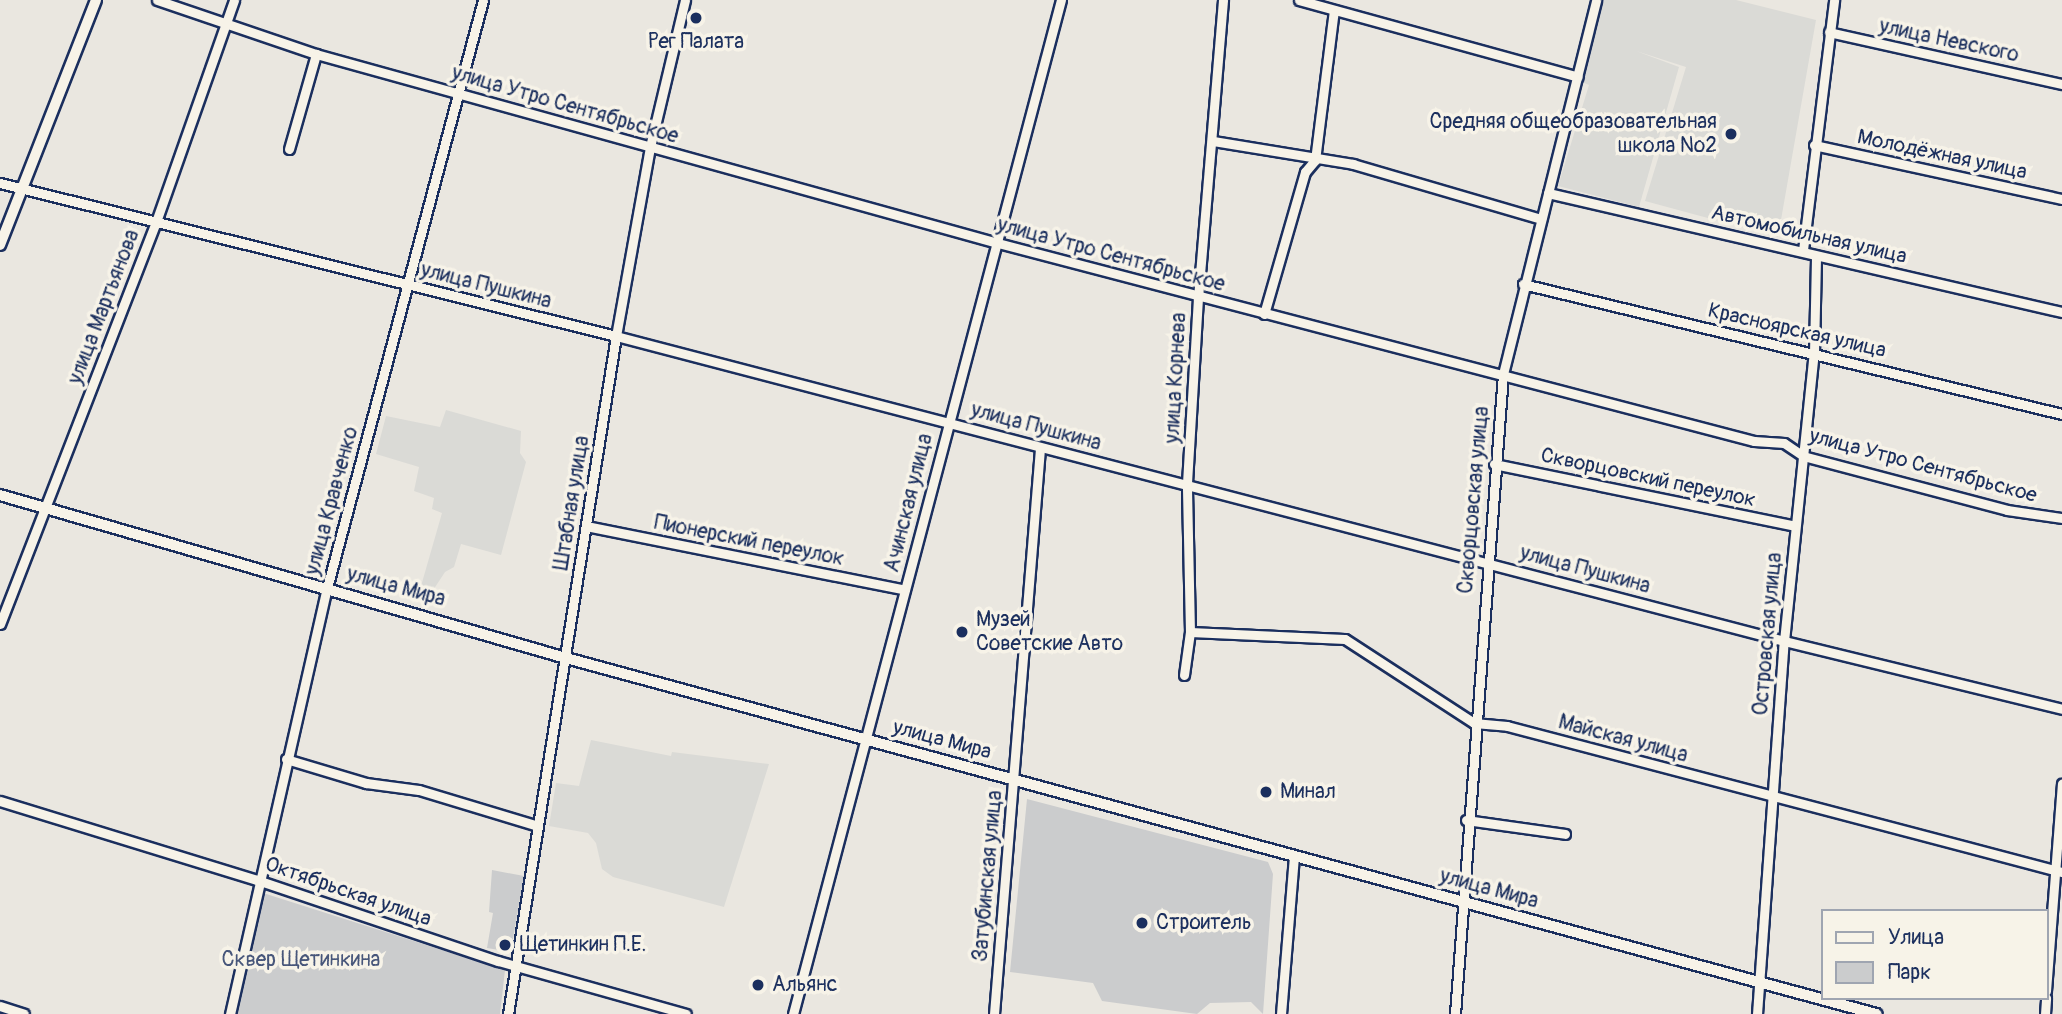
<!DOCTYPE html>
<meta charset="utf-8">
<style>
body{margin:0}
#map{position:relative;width:2062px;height:1014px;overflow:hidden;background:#eae7e0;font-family:Pangolin,sans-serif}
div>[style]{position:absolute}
.built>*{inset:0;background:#dadad6}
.green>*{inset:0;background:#cbcccd}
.roads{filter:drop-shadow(2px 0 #1b2f5e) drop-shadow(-2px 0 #1b2f5e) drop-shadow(0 2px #1b2f5e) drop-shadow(0 -2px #1b2f5e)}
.minor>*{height:9px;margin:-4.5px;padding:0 4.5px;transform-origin:4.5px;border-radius:4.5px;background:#f7f3e8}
.major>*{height:10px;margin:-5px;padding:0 5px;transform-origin:5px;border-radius:5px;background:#f7f3e8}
.dots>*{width:19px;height:19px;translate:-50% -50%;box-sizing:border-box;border:4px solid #f7f3e8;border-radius:50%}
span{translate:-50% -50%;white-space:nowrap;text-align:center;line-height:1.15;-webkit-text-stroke:7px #f7f3e8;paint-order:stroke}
.street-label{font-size:21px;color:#1b2f5e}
.poi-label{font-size:21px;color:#1b2f5e}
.right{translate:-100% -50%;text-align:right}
.left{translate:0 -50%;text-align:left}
.park-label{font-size:21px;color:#47567a}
.legend{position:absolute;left:1821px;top:909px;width:228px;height:91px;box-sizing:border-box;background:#f7f3e8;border:2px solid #9fa5b1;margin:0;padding:9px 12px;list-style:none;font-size:21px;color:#1b2f5e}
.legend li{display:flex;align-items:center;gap:14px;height:35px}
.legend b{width:35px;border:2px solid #9fa5b1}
</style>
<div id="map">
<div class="built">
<div style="clip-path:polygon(1603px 0,1736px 0,1816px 20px,1778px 237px,1645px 201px,1686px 67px,1636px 51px,1679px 67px,1639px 207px,1558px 186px,1589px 85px,1582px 82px)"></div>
<div style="clip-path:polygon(446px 410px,521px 431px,520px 453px,526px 462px,501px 555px,461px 544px,454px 567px,445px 572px,426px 601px,417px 600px,442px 513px,432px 509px,434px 498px,414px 491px,419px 467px,376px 454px,386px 416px,440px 427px)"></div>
<div style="clip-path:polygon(591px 740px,671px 756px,672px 752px,769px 764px,724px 907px,613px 877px,602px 869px,596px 843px,588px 833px,549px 826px,556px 783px,579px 786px)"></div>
</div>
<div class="green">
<div style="clip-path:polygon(1027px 799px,1268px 862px,1273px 874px,1263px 1014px,1251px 1002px,1210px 1003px,1197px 1014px,1102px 1001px,1093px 983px,1010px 972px)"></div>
<div style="clip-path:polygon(492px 870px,524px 876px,512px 944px,499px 950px,487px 948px,493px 913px,489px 912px)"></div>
<div style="clip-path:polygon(260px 892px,505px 970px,500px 1014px,234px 1014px)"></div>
</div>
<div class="roads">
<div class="minor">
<div style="left:157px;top:0;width:168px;rotate:18.8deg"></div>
<div style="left:316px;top:54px;width:704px;rotate:15.5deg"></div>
<div style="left:994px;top:242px;width:786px;rotate:14.67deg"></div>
<div style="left:1754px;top:441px;width:30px;rotate:4deg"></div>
<div style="left:1784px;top:443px;width:23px;rotate:34deg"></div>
<div style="left:1803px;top:456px;width:211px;rotate:14.8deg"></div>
<div style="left:2007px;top:510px;width:56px;rotate:8.3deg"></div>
<div style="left:1299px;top:0;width:289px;rotate:15.4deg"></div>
<div style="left:1829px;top:32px;width:239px;rotate:12.6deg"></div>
<div style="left:1213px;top:141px;width:142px;rotate:9.3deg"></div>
<div style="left:1353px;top:164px;width:196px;rotate:16.3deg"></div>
<div style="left:1814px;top:145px;width:254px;rotate:12.3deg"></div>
<div style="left:289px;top:149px;width:99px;rotate:-74.1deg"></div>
<div style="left:0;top:183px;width:635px;rotate:13.95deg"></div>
<div style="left:616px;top:336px;width:1207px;rotate:14.63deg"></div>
<div style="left:1784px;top:641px;width:286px;rotate:13.7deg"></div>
<div style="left:1548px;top:193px;width:528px;rotate:13.04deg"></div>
<div style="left:1803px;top:250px;width:252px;rotate:-82.9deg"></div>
<div style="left:1523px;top:284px;width:554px;rotate:13.56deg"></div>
<div style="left:1264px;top:314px;width:148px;rotate:-73.9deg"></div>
<div style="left:1305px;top:172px;width:16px;rotate:-50deg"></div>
<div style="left:1315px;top:160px;width:151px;rotate:-82.8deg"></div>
<div style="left:1494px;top:464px;width:307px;rotate:11.6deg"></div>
<div style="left:586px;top:526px;width:325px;rotate:11.3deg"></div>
<div style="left:0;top:624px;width:434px;rotate:-68.8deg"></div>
<div style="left:157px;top:219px;width:232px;rotate:-70.6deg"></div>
<div style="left:1190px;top:632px;width:155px;rotate:2.6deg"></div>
<div style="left:1345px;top:639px;width:154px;rotate:33.1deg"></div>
<div style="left:1474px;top:723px;width:33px;rotate:5deg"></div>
<div style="left:1507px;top:726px;width:574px;rotate:14.74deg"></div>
<div style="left:1184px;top:675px;width:43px;rotate:-82.1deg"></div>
<div style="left:1190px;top:632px;width:149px;rotate:-91.2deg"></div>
<div style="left:1187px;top:483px;width:185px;rotate:-86.6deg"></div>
<div style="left:1198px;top:298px;width:299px;rotate:-85.2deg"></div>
<div style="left:286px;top:759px;width:84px;rotate:16.7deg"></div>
<div style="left:366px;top:783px;width:53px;rotate:7.5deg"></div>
<div style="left:419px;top:790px;width:124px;rotate:16.8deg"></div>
<div style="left:0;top:801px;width:269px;rotate:17.1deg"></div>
<div style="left:257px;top:880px;width:254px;rotate:18.6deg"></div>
<div style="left:498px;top:961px;width:195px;rotate:15.7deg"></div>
<div style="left:1466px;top:820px;width:100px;rotate:8deg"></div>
<div style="left:2046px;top:991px;width:208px;rotate:-85.6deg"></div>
<div style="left:0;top:1006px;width:25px;rotate:18deg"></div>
<div style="left:230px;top:1014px;width:437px;rotate:-77.2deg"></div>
<div style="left:327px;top:588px;width:608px;rotate:-75.14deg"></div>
<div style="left:508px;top:1014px;width:687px;rotate:-80.95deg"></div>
<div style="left:616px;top:336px;width:192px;rotate:-79.8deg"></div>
<div style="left:650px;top:147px;width:151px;rotate:-76.6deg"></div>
<div style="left:793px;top:1014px;width:1049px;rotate:-75.2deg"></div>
<div style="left:994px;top:1014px;width:568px;rotate:-85.35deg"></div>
<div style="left:1281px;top:1014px;width:159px;rotate:-85.3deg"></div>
<div style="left:1455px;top:1014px;width:642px;rotate:-85.71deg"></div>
<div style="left:1503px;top:374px;width:385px;rotate:-76deg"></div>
<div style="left:1757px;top:1014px;width:374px;rotate:-85.9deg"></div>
<div style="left:1784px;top:641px;width:290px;rotate:-84.1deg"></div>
<div style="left:1814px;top:353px;width:97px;rotate:-88.8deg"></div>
<div style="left:2045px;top:1014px;width:16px;rotate:-86deg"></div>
</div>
<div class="major">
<div style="left:0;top:245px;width:263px;rotate:-68.6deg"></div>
<div style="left:0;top:495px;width:589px;rotate:16.07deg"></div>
<div style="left:566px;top:658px;width:1358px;rotate:15.2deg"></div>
</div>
</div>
<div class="dots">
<div style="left:696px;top:18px;background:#1b2f5e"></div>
<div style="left:1731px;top:134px;background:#1b2f5e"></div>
<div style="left:962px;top:632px;background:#1b2f5e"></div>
<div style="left:1266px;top:792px;background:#1b2f5e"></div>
<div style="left:1142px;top:923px;background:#1b2f5e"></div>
<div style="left:505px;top:945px;background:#1b2f5e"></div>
<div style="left:758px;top:985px;background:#1b2f5e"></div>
</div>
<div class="street-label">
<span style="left:1949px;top:41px;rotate:12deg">улица Невского</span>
<span style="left:565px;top:105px;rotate:16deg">улица Утро Сентябрьское</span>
<span style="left:1942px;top:155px;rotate:12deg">Молодёжная улица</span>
<span style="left:1809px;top:235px;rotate:13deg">Автомобильная улица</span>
<span style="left:1111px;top:255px;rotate:15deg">улица Утро Сентябрьское</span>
<span style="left:486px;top:286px;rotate:14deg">улица Пушкина</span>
<span style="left:104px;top:307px;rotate:-69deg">улица Мартьянова</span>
<span style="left:1797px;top:331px;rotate:13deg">Красноярская улица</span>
<span style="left:1176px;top:378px;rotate:-87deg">улица Корнева</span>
<span style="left:1036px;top:427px;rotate:15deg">улица Пушкина</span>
<span style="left:1923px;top:466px;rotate:15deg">улица Утро Сентябрьское</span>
<span style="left:1648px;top:478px;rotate:12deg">Скворцовский переулок</span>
<span style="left:1474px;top:500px;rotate:-85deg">Скворцовская улица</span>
<span style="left:332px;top:501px;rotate:-75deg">улица Кравченко</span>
<span style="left:572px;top:503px;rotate:-81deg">Штабная улица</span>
<span style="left:909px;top:503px;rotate:-76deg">Ачинская улица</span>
<span style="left:749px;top:541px;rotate:11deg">Пионерский переулок</span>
<span style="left:1585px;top:570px;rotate:15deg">улица Пушкина</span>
<span style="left:396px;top:587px;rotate:15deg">улица Мира</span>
<span style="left:1768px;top:634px;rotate:-85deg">Островская улица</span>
<span style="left:1623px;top:739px;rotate:15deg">Майская улица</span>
<span style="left:942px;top:740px;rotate:15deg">улица Мира</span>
<span style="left:988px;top:876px;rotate:-85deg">Затубинская улица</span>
<span style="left:1489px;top:889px;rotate:15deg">улица Мира</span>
<span style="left:348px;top:892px;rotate:19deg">Октябрьская улица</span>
</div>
<div class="poi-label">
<span style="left:696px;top:42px">Рег Палата</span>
<span class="right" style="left:1717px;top:134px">Средняя общеобразовательная<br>школа №2</span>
<span class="left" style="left:976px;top:632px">Музей<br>Советские Авто</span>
<span class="left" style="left:1280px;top:792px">Минал</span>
<span class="left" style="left:1156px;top:923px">Строитель</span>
<span class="left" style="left:519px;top:945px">Щетинкин П.Е.</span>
<span class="left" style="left:772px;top:985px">Альянс</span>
</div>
<div class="park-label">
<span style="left:301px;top:960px">Сквер Щетинкина</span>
</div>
<ul class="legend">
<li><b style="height:9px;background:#f7f3e8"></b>Улица</li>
<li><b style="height:19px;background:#cbcccd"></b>Парк</li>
</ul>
</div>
